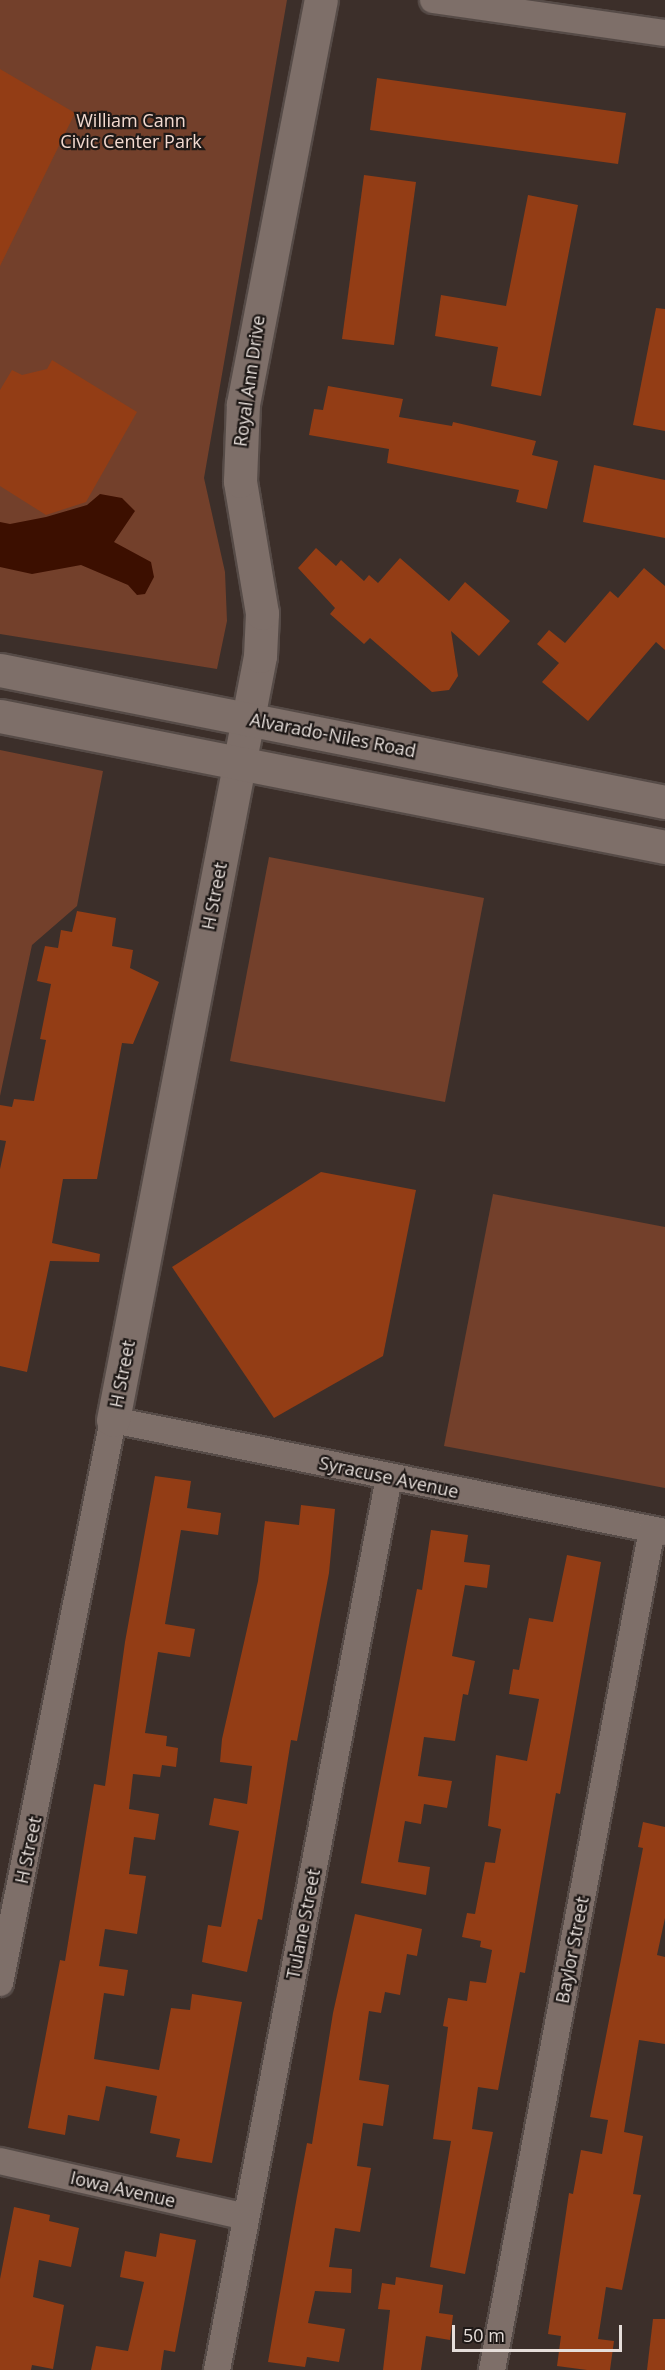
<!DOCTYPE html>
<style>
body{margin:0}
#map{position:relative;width:665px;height:2370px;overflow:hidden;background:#3c2f2a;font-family:"Open Sans",sans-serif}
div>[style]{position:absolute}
.green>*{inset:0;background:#73402b}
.water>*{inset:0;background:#3c0f00}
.building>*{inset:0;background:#933d15}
.roads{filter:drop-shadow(2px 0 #564b47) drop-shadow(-2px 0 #564b47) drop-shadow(0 2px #564b47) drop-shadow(0 -2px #564b47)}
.minor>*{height:26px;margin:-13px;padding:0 13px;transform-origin:13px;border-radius:13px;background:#7e6f69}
.tertiary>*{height:33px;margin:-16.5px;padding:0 16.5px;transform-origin:16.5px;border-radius:16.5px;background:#7e6f69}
.secondary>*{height:33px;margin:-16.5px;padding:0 16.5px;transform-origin:16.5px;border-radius:16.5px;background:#7e6f69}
span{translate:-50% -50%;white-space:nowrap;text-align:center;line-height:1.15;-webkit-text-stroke:4.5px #1f1917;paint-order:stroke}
.park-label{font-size:18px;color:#f3dad0}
.street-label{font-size:18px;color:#e6deda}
.scale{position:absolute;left:452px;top:2325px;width:170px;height:27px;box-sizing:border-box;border:3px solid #e6deda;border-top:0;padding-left:8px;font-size:18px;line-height:21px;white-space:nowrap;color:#e6deda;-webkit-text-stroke:4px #1f1917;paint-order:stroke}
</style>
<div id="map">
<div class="green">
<div style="clip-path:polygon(0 0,287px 0,204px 478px,225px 572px,227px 621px,217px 669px,0 634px)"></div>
<div style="clip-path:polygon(0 750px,103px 771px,77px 906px,32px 945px,0 1096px)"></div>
<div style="clip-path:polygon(269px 857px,484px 898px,445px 1102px,230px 1061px)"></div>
<div style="clip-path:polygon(493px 1194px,665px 1227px,665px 1488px,444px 1446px)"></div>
</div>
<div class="water">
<div style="clip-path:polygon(100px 494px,122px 498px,135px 511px,114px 542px,151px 562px,154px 577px,145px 594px,137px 595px,128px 585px,81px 565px,32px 574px,0 567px,0 522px,10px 524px,46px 517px,87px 505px)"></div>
</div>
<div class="building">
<div style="clip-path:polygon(0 69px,75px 113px,0 266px)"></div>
<div style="clip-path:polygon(377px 78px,626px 113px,618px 164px,370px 130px)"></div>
<div style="clip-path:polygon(364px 175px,416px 182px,394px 345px,342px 339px)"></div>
<div style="clip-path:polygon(528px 195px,578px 205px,541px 396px,491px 386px,498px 347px,435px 336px,441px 295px,506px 306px)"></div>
<div style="clip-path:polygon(656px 308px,665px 309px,665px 431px,633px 425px)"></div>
<div style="clip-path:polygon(52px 360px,137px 412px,86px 502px,46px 515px,0 486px,0 390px,12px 370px,22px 375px,47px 369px)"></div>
<div style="clip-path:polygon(328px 386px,403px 399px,399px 417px,452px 426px,453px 422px,536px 441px,532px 455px,558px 461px,547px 509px,516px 502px,519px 490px,387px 463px,389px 449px,309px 435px,314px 409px,323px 410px)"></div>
<div style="clip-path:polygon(594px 465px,665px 480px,665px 538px,583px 522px)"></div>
<div style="clip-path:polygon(316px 548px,336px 566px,341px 560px,364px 581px,369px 575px,378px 583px,400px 558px,449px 601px,465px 582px,510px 621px,479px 656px,451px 631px,458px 676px,449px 690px,432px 692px,370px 638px,364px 644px,330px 614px,335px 608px,298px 568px)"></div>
<div style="clip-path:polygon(644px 568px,665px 586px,665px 650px,656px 642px,588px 721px,542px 682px,559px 663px,537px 644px,549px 630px,565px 643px,610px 591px,618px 598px)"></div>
<div style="clip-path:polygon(77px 911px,116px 918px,112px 946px,133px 950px,130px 968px,159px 982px,133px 1044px,122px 1043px,97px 1179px,63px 1179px,52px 1243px,100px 1254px,99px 1262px,50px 1261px,27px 1372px,0 1366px,0 1169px,6px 1141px,0 1140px,0 1105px,12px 1107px,14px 1099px,34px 1101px,46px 1040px,40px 1039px,51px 984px,37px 981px,45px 946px,58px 948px,61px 930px,72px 932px)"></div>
<div style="clip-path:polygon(321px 1172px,416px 1190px,383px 1356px,274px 1418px,172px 1267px)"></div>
<div style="clip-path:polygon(155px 1476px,191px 1481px,187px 1508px,221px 1513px,218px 1535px,181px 1530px,165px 1624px,195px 1629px,190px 1657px,158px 1652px,145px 1733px,167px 1736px,166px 1746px,178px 1748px,176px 1767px,162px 1765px,160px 1777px,133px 1774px,129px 1809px,159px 1814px,155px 1840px,134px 1837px,129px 1874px,146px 1876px,137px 1934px,105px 1929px,99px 1966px,128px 1970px,124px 1996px,104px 1993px,94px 2059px,159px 2070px,171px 2008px,190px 2010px,192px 1994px,242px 2002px,212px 2163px,176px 2157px,180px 2139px,150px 2133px,157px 2096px,106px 2086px,99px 2121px,68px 2115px,65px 2135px,28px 2128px,60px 1960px,65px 1961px,94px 1784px,105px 1786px,125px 1642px)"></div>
<div style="clip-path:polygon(301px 1505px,335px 1509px,329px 1573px,297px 1741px,291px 1740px,262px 1920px,258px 1919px,247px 1972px,202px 1962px,208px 1925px,221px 1927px,239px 1831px,209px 1825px,214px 1798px,247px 1804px,252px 1766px,220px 1762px,222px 1739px,258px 1581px,265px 1521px,299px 1525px)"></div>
<div style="clip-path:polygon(431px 1530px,468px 1535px,464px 1562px,490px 1565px,487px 1588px,465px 1585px,452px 1656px,475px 1661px,468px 1695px,463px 1694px,455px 1741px,424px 1737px,418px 1776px,452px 1781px,447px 1808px,424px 1804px,421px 1824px,405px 1821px,398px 1862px,430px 1867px,426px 1895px,361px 1883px,417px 1589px,422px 1590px)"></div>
<div style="clip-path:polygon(567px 1555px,601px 1562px,560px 1794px,556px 1793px,525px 1973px,520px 1972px,498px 2090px,478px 2087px,472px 2129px,493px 2132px,465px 2274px,430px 2267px,451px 2141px,433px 2139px,448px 2027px,443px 2026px,448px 1998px,467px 2001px,470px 1981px,486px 1983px,492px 1950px,480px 1947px,481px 1941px,462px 1937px,467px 1913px,475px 1914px,485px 1862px,495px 1863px,501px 1829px,488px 1826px,496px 1755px,527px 1761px,539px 1699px,509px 1694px,513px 1669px,519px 1670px,529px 1618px,553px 1622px)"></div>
<div style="clip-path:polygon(643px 1822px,665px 1827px,665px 1918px,657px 1955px,665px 1957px,665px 2044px,639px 2040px,624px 2132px,643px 2136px,633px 2194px,641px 2195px,622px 2290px,606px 2287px,598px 2339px,614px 2341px,610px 2370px,587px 2370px,557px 2366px,561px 2336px,548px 2334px,569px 2193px,573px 2194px,581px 2150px,602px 2154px,608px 2120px,590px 2117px,643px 1848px,638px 1847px)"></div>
<div style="clip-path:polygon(355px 1914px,422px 1929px,417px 1956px,407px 1954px,400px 1995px,385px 1992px,381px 2013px,369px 2011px,359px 2080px,389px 2085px,383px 2126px,363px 2123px,357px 2166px,371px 2168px,360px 2232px,335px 2228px,329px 2267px,352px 2269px,351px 2293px,315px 2291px,308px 2323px,345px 2329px,339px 2362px,307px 2357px,305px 2367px,268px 2362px,297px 2196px,307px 2143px,312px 2144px,333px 2013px)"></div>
<div style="clip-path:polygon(14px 2207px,50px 2215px,49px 2221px,79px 2228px,71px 2267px,39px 2260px,33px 2297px,64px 2305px,53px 2369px,32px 2365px,31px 2370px,0 2370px,0 2279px)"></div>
<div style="clip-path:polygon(160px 2233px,196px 2240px,175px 2352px,164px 2350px,161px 2370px,91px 2370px,96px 2346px,128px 2351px,144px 2282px,120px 2277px,125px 2251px,156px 2257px)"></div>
<div style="clip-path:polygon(396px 2277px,443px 2285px,439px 2313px,453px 2315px,450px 2340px,426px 2336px,421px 2370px,383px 2370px,390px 2310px,378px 2309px,382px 2283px,395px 2285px)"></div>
<div style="clip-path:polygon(653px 2319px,665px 2319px,665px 2370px,647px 2370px)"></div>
</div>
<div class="roads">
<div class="minor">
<div style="left:433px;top:0;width:234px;rotate:8.1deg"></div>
<div style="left:0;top:1983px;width:574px;rotate:-78.65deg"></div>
<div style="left:113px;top:1420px;width:563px;rotate:11.47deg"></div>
<div style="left:0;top:2161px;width:252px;rotate:12.8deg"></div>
<div style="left:217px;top:2370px;width:908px;rotate:-79.09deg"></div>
<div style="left:492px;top:2370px;width:855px;rotate:-79.22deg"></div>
</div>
<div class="tertiary">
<div style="left:113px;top:1420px;width:778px;rotate:-79.11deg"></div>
<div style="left:260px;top:656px;width:43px;rotate:-87.3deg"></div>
<div style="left:262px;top:613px;width:134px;rotate:-99.5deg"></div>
<div style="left:240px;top:481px;width:77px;rotate:-87.8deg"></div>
<div style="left:243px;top:404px;width:411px;rotate:-79.1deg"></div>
</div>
<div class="secondary">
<div style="left:0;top:670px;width:678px;rotate:11.23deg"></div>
<div style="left:0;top:716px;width:678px;rotate:11.14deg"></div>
</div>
</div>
<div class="park-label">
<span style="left:131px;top:131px">William Cann<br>Civic Center Park</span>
</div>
<div class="street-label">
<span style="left:249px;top:381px;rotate:-82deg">Royal Ann Drive</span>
<span style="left:333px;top:735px;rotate:11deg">Alvarado-Niles Road</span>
<span style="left:214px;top:896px;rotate:-79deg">H Street</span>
<span style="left:122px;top:1374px;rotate:-79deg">H Street</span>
<span style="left:389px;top:1477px;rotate:12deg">Syracuse Avenue</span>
<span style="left:28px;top:1850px;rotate:-78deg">H Street</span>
<span style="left:303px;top:1924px;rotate:-79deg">Tulane Street</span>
<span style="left:572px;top:1950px;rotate:-79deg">Baylor Street</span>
<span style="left:123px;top:2189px;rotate:13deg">Iowa Avenue</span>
</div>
<div class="scale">50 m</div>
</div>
